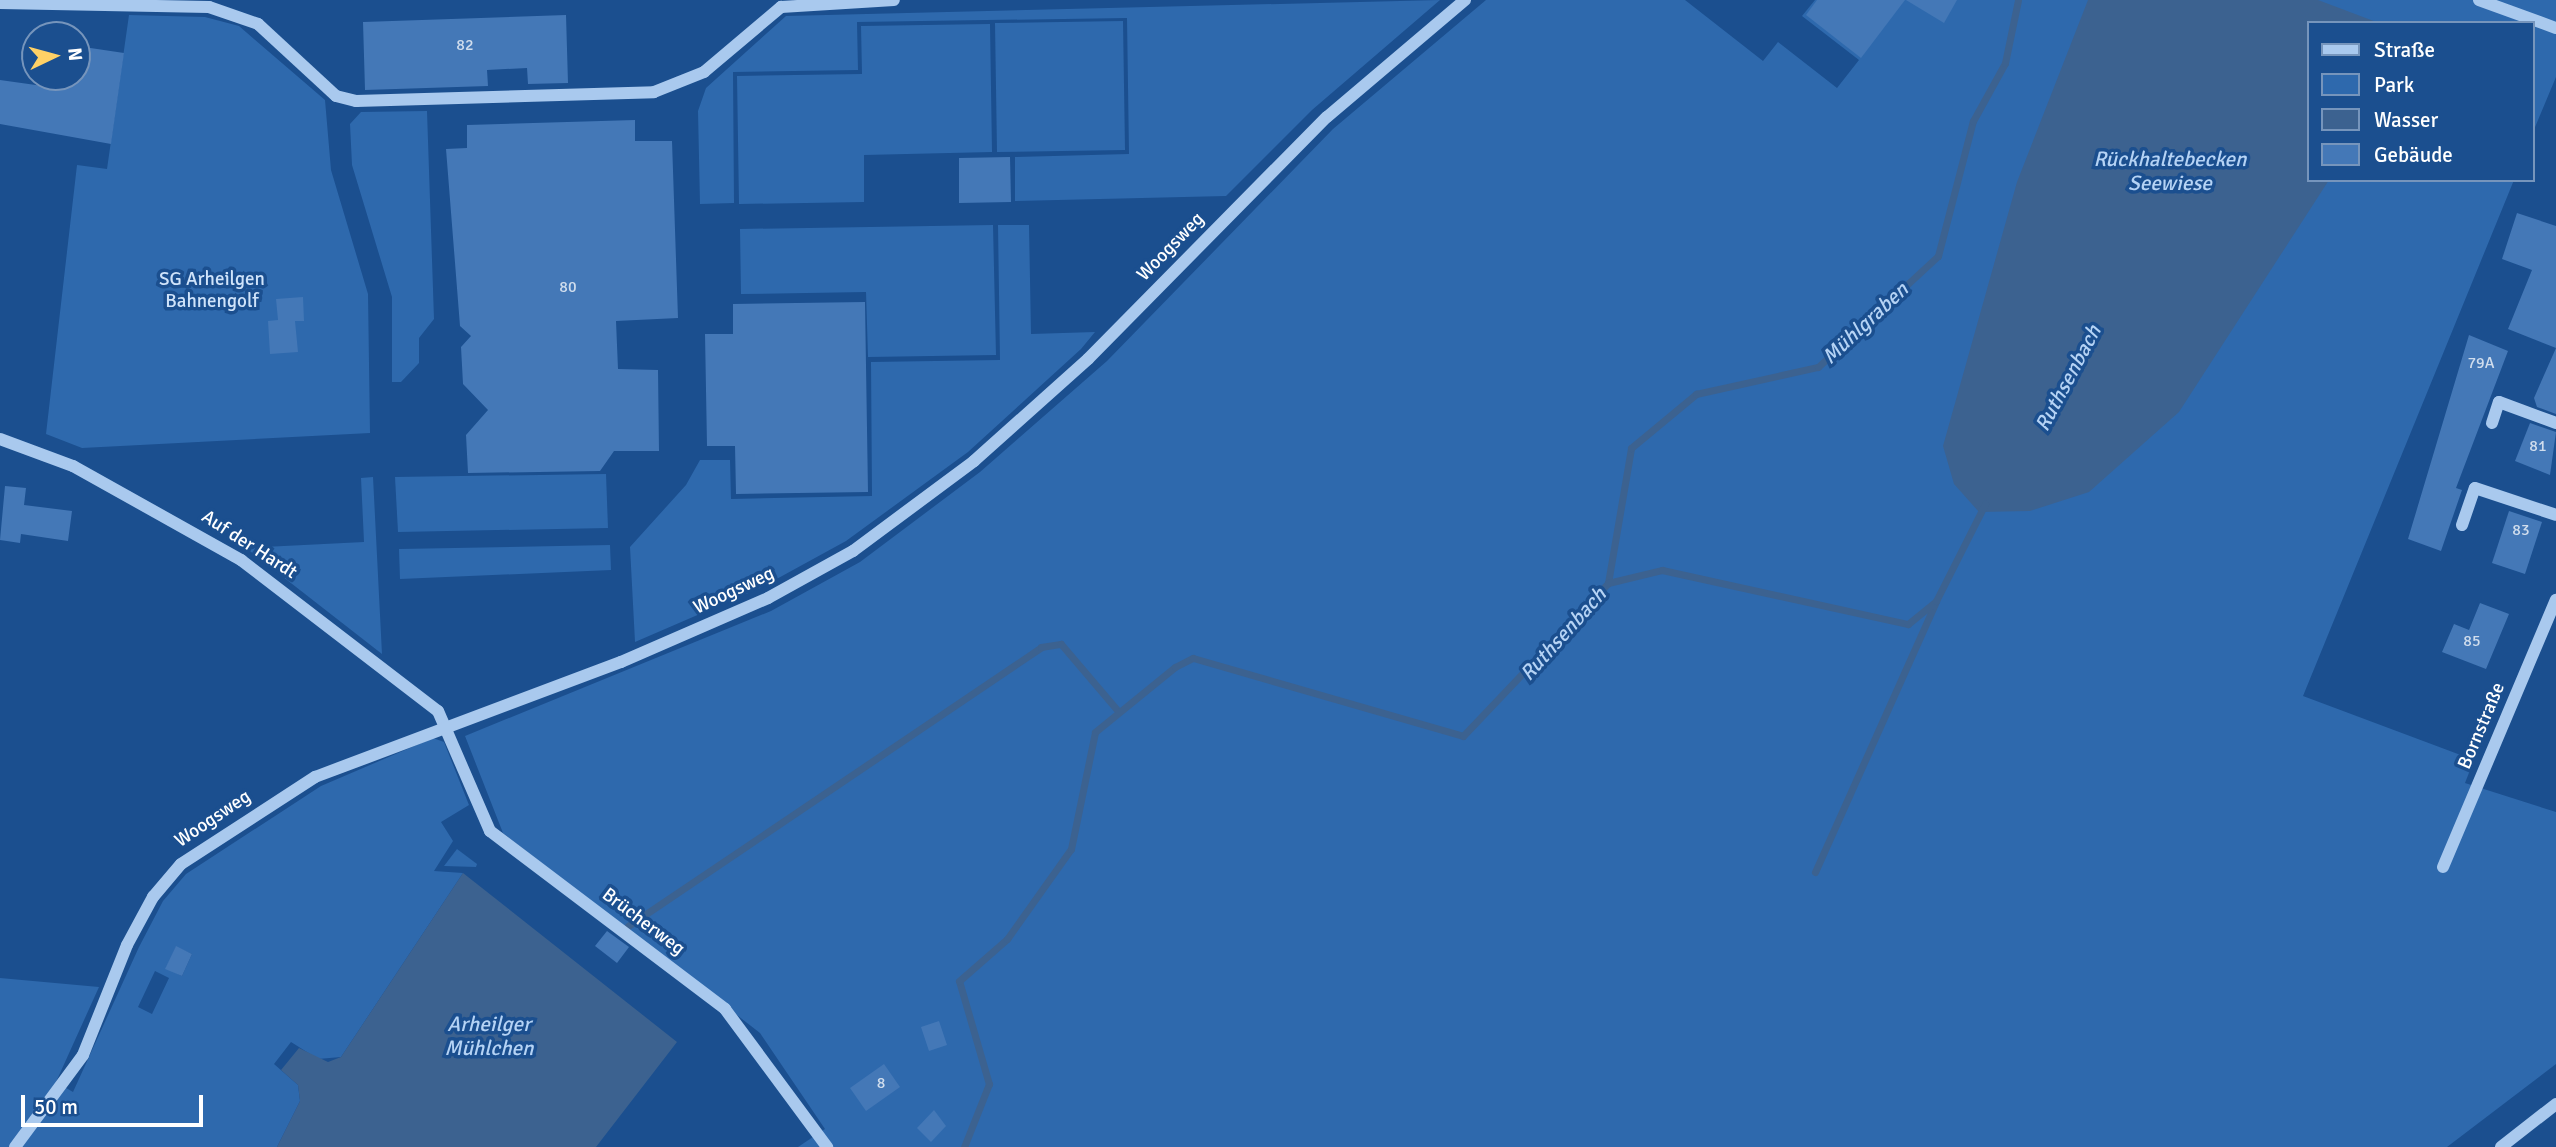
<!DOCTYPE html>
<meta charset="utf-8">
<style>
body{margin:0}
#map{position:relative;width:2556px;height:1147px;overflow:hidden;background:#1b4f8f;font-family:Signika,sans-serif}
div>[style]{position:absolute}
.green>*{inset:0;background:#2e69ad}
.water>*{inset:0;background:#3c6290}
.stream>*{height:7px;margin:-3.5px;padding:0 3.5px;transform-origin:3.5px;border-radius:3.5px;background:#3c6290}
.building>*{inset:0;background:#4478b7}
.minor>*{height:12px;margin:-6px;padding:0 6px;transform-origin:6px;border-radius:6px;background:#a9c9ee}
span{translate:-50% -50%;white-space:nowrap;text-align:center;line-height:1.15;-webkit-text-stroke:7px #1b4f8f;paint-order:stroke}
.number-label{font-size:16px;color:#d0dded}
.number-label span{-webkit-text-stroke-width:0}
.street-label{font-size:19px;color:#fff}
.park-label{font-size:19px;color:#cfe3fa}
.water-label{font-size:21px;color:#b5d3f5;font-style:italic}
.legend{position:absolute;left:2307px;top:21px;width:228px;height:161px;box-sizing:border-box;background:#1b4f8f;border:2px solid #7695bc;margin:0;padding:9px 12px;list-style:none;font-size:21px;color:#fff}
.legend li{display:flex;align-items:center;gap:14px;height:35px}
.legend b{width:35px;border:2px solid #7695bc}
.north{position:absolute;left:21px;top:21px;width:70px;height:70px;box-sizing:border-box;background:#1b4f8f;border:2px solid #7695bc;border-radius:50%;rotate:85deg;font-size:19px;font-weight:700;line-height:28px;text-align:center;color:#fff}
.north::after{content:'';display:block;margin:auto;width:24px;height:32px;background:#ffd166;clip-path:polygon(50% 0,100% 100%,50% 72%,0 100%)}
.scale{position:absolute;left:21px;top:1095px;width:182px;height:32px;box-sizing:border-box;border:4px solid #fff;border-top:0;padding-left:9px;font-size:21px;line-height:24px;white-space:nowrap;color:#fff;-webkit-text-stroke:5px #1b4f8f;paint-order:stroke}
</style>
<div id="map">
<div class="green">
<div style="clip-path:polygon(1440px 0,1312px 110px,1226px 196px,1015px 201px,1015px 157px,1129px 154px,1127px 18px,857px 22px,858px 70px,733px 72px,734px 203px,700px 204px,698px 111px,706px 88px,786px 16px)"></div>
<div style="clip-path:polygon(1486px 0,1685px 0,1763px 61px,1778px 42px,1837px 88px,1859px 60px,1802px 16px,1815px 0,2556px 0,2556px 77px,2533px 132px,2533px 23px,2309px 23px,2309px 180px,2514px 180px,2303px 696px,2474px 760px,2465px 783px,2556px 812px,2556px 1064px,2447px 1147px,798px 1147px,825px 1129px,760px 1033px,503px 833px,465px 736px,771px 611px,860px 562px,980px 472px,1107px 361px,1333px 129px)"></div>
<div style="clip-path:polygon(129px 15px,205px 17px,239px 26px,325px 100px,331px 170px,368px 294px,370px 433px,82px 448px,46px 434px,77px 165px,107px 169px)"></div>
<div style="clip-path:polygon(1123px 21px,1125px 150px,997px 152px,995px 23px)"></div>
<div style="clip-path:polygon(990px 24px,992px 152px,864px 155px,864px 202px,739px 204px,737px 76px,862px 74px,861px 26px)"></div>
<div style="clip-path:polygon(427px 111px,434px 319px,419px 338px,419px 363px,401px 382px,392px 382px,392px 297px,352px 165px,350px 124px,361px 112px)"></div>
<div style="clip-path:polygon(993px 225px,996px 355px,868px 357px,866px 292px,741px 294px,740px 229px)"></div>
<div style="clip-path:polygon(998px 225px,1029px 225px,1031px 334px,1095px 332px,1081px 349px,968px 452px,846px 541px,760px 588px,635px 642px,630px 547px,686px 485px,700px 460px,730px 460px,731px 499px,872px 496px,871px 362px,1000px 360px)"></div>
<div style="clip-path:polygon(606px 474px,608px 528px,398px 532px,395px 477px)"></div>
<div style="clip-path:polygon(373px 477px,382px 654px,246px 548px,364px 542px,361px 478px)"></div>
<div style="clip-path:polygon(610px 545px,611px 570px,400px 579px,399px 549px)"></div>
<div style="clip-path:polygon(evenodd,433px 738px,444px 742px,469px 805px,441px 822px,453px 841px,434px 871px,463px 873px,341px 1057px,318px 1059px,291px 1042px,274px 1064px,298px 1085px,300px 1101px,277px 1147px,0 1147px,0 978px,99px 987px,56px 1082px,73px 1092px,139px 947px,163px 901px,186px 874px,321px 786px,433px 738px,176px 947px,192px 954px,182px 976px,166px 968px,176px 947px,433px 738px,155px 971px,169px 978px,152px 1014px,138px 1007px,155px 971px)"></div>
<div style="clip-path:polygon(457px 849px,477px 864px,476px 867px,444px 866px)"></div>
</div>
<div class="water">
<div style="clip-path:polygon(2088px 0,2318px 0,2379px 23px,2309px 23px,2309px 180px,2329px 180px,2179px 412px,2089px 492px,2030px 511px,1979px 512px,1954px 484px,1943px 446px,2017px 182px)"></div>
<div style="clip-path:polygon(463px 873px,677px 1042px,596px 1147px,277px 1147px,300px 1101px,298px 1085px,281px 1070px,299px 1048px,328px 1062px,341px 1057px)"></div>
</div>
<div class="stream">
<div style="left:1608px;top:583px;width:137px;rotate:-80.3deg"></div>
<div style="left:1631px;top:448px;width:85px;rotate:-39.7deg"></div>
<div style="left:1696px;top:394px;width:125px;rotate:-12.5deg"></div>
<div style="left:1818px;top:367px;width:163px;rotate:-42.8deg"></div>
<div style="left:1938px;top:256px;width:139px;rotate:-75.5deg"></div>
<div style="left:1973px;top:121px;width:66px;rotate:-61.1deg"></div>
<div style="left:2005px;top:63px;width:64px;rotate:-78.3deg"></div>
<div style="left:1815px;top:872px;width:294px;rotate:-65.9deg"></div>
<div style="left:628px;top:926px;width:498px;rotate:-34deg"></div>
<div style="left:1041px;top:647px;width:20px;rotate:-9deg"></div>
<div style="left:1061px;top:644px;width:88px;rotate:49.6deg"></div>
<div style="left:964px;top:1147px;width:68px;rotate:-68.4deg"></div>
<div style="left:989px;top:1084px;width:107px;rotate:-106.2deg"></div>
<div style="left:959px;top:981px;width:64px;rotate:-41.2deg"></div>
<div style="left:1007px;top:939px;width:110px;rotate:-54.6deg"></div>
<div style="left:1071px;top:849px;width:119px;rotate:-78.4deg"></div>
<div style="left:1095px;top:732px;width:103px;rotate:-39.1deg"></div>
<div style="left:1175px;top:667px;width:20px;rotate:-27deg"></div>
<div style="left:1193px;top:658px;width:281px;rotate:16.1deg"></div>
<div style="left:1463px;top:736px;width:211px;rotate:-46.5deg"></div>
<div style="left:1608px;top:583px;width:56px;rotate:-13.5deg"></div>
<div style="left:1662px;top:570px;width:252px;rotate:12.4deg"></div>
<div style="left:1908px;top:624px;width:36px;rotate:-39deg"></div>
<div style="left:1936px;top:601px;width:109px;rotate:-63.2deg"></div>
</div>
<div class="building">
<div style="clip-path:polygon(1817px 0,1905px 0,1861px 58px,1806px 15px)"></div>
<div style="clip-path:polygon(1906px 0,1957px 0,1944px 23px)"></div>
<div style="clip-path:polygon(566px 15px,568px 83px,528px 84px,527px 68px,487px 70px,488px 86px,365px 90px,363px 22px)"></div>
<div style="clip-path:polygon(77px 46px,124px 53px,111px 144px,0 124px,0 80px,50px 87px,52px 77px,77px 77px)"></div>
<div style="clip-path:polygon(635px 120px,635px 141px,672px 141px,678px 318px,616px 321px,618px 369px,658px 370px,659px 451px,614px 451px,600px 471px,468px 473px,466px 435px,488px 410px,463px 384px,461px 347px,471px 336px,460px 326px,446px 149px,467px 148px,467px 125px)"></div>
<div style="clip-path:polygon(1010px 157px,1011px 202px,959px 203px,959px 158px)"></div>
<div style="clip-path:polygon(2517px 213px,2556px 226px,2556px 414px,2537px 407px,2534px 398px,2556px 348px,2508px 329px,2532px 270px,2502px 259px)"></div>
<div style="clip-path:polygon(303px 297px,304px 321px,295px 321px,298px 352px,270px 354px,268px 321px,278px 320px,276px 299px)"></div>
<div style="clip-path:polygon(865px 302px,868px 492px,736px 494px,735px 446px,707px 446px,705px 334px,733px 334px,733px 304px)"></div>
<div style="clip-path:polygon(2469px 335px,2508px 351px,2456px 488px,2462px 490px,2441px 551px,2408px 539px)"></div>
<div style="clip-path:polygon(2530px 423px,2556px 432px,2550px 475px,2515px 461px)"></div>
<div style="clip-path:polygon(5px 486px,26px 488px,24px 505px,72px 511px,68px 541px,21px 534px,20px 543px,0 540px)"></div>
<div style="clip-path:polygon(2509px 511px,2542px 522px,2525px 574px,2492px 563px)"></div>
<div style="clip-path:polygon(2480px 603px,2509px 614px,2486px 669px,2442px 652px,2454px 624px,2469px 630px)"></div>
<div style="clip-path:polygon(607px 931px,629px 947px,617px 963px,595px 946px)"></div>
<div style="clip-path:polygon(176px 946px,192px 954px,182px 976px,165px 969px)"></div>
<div style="clip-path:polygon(939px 1021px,947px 1045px,929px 1051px,921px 1027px)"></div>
<div style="clip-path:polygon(884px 1064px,900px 1087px,866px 1111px,850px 1088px)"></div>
<div style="clip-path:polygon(934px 1110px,946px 1126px,931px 1142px,917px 1128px)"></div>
</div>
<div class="minor">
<div style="left:2479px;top:0;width:82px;rotate:20deg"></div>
<div style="left:0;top:3px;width:209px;rotate:1.1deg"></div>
<div style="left:209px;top:7px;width:52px;rotate:19.1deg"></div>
<div style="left:258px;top:24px;width:106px;rotate:42.7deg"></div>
<div style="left:336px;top:96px;width:21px;rotate:14deg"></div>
<div style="left:356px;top:101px;width:298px;rotate:-1.7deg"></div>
<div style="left:654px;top:92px;width:54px;rotate:-21.8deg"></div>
<div style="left:704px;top:72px;width:101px;rotate:-40.2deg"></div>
<div style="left:781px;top:7px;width:113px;rotate:-3.5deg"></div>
<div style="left:2492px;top:423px;width:22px;rotate:-72deg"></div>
<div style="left:2499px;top:402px;width:61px;rotate:20.2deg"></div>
<div style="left:0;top:439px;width:78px;rotate:20.3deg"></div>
<div style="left:73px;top:466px;width:193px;rotate:29.2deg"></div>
<div style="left:241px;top:560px;width:248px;rotate:37.5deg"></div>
<div style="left:438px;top:711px;width:131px;rotate:66.6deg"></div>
<div style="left:490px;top:831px;width:295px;rotate:37.1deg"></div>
<div style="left:725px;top:1009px;width:172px;rotate:53.5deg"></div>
<div style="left:2462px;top:525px;width:39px;rotate:-71deg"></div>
<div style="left:2475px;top:488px;width:85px;rotate:18.4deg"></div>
<div style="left:2443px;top:867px;width:290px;rotate:-67.1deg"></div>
<div style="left:15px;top:1147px;width:114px;rotate:-53.5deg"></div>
<div style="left:83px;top:1055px;width:118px;rotate:-68.2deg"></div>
<div style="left:127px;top:945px;width:55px;rotate:-61.6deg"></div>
<div style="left:153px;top:897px;width:43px;rotate:-49.7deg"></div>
<div style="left:181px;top:864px;width:160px;rotate:-33deg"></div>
<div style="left:315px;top:777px;width:327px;rotate:-20.6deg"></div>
<div style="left:621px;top:662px;width:160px;rotate:-23.5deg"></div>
<div style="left:768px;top:598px;width:97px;rotate:-28.9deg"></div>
<div style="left:853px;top:551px;width:151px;rotate:-36.6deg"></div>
<div style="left:974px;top:461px;width:153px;rotate:-41.8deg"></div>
<div style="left:1088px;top:359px;width:340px;rotate:-45.4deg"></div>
<div style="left:1327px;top:117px;width:181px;rotate:-40.3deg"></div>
<div style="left:2501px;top:1147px;width:70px;rotate:-38deg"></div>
</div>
<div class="number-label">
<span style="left:465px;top:45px">82</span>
<span style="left:568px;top:287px">80</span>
<span style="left:2481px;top:363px">79A</span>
<span style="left:2538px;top:446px">81</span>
<span style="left:2521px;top:530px">83</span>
<span style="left:2472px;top:641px">85</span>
<span style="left:881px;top:1083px">8</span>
</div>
<div class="street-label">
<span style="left:1171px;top:247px;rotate:-46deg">Woogsweg</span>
<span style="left:249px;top:545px;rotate:33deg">Auf der Hardt</span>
<span style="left:734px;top:591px;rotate:-25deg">Woogsweg</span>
<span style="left:2482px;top:726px;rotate:-67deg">Bornstraße</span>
<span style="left:213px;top:819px;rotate:-34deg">Woogsweg</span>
<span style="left:643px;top:922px;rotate:37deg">Brücherweg</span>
</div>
<div class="park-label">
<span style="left:212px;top:291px">SG Arheilgen<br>Bahnengolf</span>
</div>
<div class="water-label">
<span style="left:2170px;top:171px">Rückhaltebecken<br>Seewiese</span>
<span style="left:1865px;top:323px;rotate:-43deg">Mühlgraben</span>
<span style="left:2068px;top:378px;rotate:-62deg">Ruthsenbach</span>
<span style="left:1563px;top:634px;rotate:-48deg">Ruthsenbach</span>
<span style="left:489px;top:1036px">Arheilger<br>Mühlchen</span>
</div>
<ul class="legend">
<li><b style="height:9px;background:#a9c9ee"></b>Straße</li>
<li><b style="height:19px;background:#2e69ad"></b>Park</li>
<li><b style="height:19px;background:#3c6290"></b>Wasser</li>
<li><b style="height:19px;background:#4478b7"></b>Gebäude</li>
</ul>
<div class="north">N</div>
<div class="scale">50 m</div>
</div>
